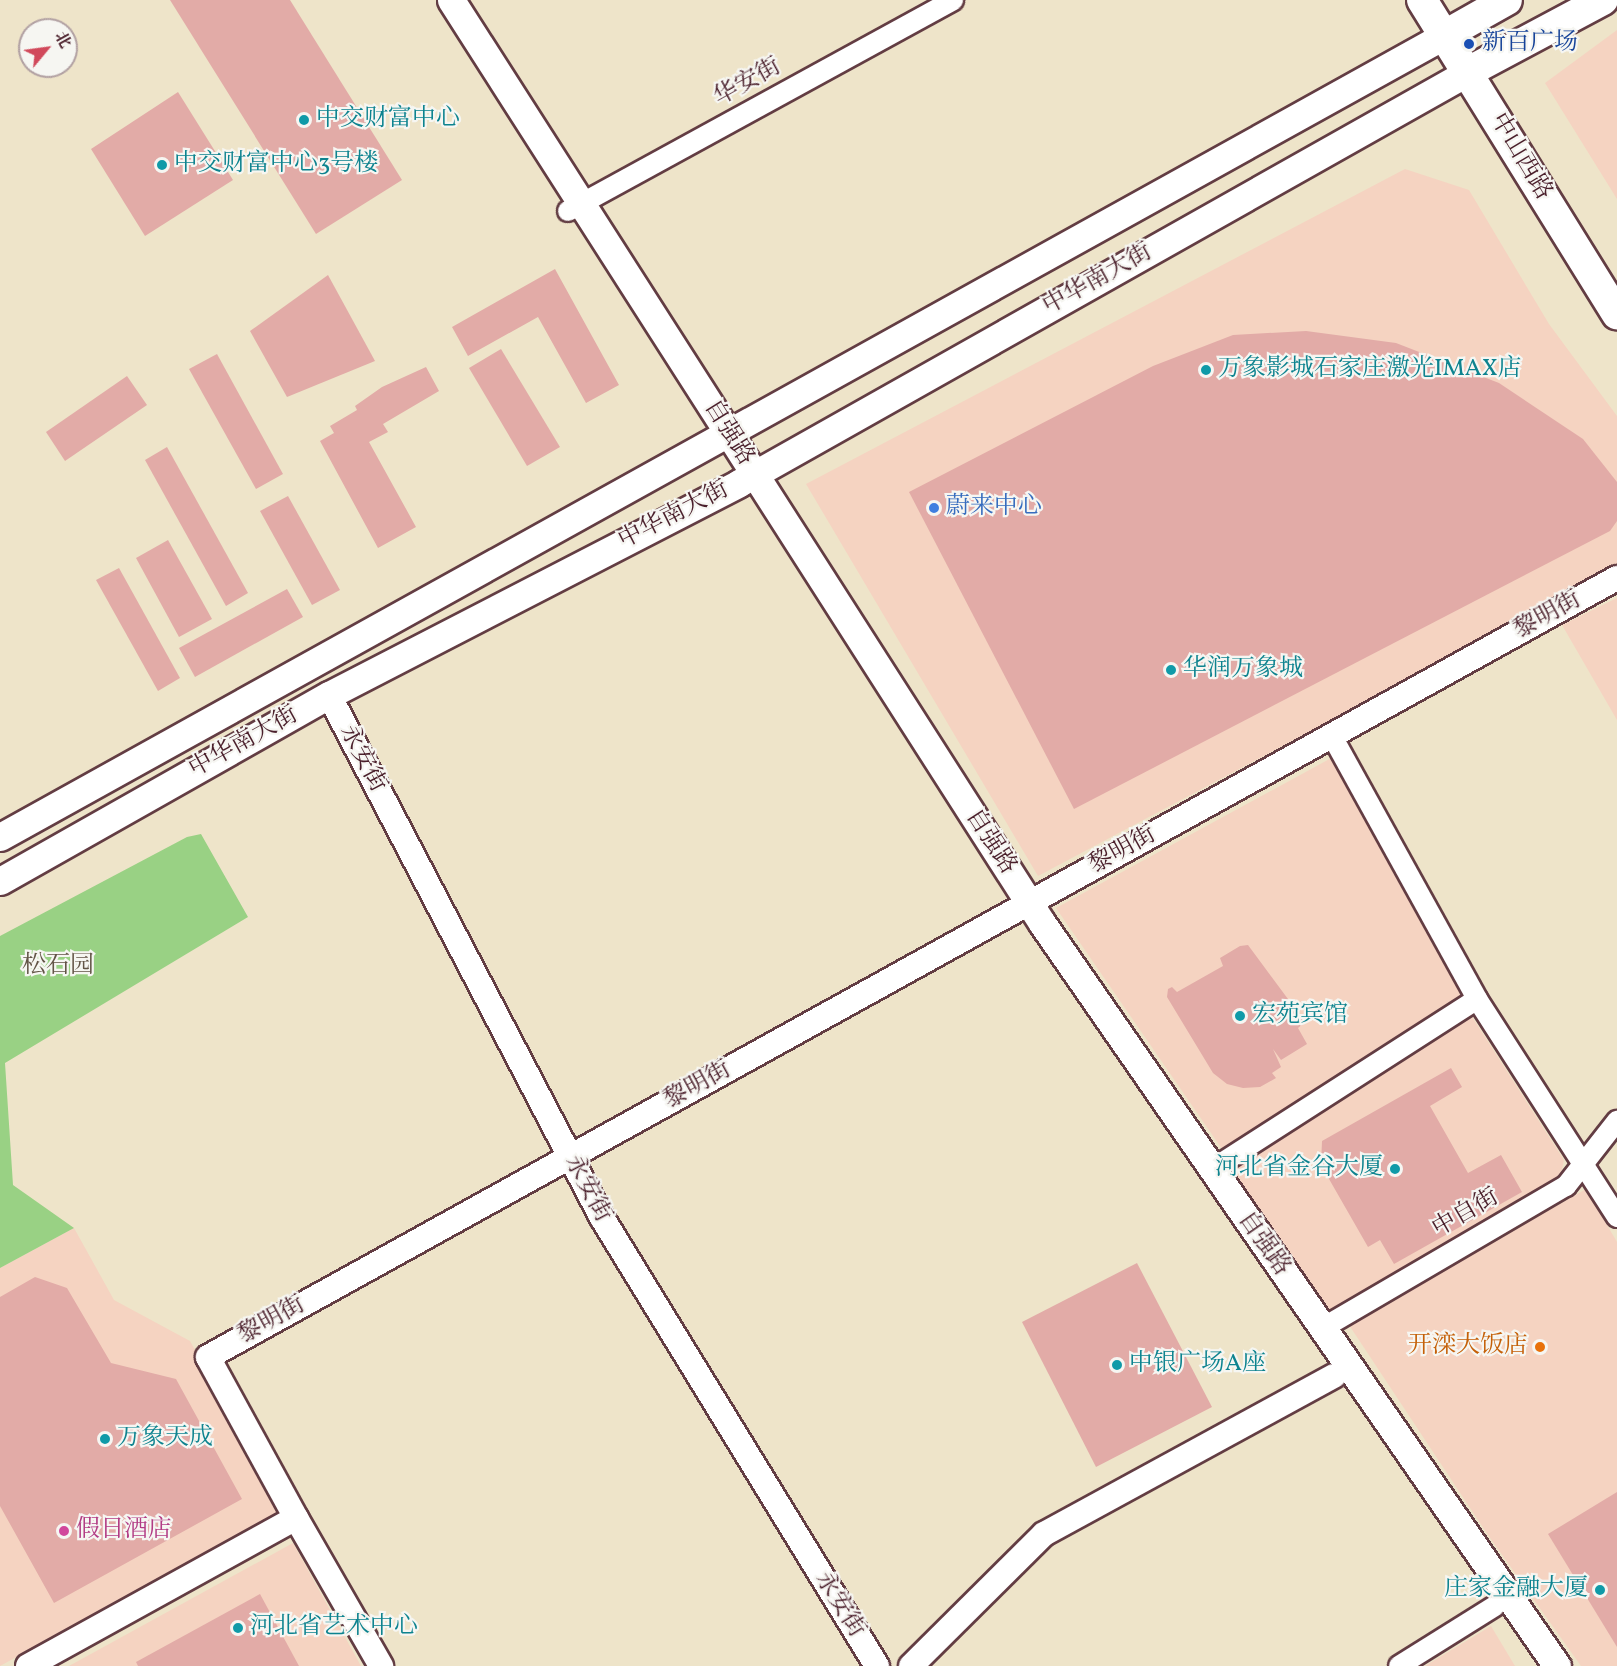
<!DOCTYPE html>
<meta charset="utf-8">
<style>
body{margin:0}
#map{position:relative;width:1617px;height:1666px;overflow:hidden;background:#eee4c9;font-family:Vollkorn,"Noto Serif SC",serif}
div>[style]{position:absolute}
.built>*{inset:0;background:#f5d3c1}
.green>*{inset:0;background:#99d184}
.building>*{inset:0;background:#e2aba7}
.roads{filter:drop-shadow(2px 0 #633d43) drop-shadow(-2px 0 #633d43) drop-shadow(0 2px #633d43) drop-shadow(0 -2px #633d43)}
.minor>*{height:20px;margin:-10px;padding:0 10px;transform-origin:10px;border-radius:10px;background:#fff}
.tertiary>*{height:24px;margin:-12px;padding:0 12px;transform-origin:12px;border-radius:12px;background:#fff}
.secondary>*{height:27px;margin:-13.5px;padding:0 13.5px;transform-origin:13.5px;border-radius:13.5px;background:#fff}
.primary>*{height:30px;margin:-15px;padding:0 15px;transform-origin:15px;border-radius:15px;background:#fff}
.dots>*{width:16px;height:16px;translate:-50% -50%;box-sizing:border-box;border:3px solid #f6f6f2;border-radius:50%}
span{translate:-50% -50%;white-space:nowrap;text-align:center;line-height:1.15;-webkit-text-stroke:4.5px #f6f6f2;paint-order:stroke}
.transit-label{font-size:24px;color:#164399}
.left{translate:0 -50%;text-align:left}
.street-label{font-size:24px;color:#4a1f2b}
.culture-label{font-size:24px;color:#0d838f}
.right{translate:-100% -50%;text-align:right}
.shop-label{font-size:24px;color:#366cbe}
.park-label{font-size:24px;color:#625446}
.food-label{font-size:24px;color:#c56008}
.hotel-label{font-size:24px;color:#b23c85}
.north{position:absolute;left:18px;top:18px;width:60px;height:60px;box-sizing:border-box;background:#f6f6f2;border:2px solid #b1a0a2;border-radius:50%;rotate:61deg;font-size:16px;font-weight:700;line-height:24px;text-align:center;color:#4a1f2b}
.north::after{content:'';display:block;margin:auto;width:21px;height:27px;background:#d1495b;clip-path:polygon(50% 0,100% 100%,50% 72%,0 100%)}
</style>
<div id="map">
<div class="built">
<div style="clip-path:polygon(1617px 30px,1617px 199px,1545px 83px)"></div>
<div style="clip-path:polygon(1405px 169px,1469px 190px,1549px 324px,1617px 416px,1617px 568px,1038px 876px,806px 484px)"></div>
<div style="clip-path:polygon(1617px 598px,1617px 720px,1562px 625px)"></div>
<div style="clip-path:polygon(1335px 756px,1464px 993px,1222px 1149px,1056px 908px)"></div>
<div style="clip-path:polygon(1469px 1012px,1564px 1160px,1559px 1182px,1329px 1315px,1231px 1168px)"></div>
<div style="clip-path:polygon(1586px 1189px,1617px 1242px,1617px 1666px,1581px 1666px,1488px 1535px,1349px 1325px)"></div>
<div style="clip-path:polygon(74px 1228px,114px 1300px,190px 1341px,284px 1511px,0 1666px,0 1268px)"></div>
<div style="clip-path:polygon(293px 1543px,361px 1666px,69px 1666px)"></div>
<div style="clip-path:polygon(1491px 1626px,1515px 1666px,1425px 1666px)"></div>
</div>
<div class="green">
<div style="clip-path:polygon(201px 834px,248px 917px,5px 1063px,13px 1185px,74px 1228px,0 1268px,0 936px,187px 837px)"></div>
</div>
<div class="building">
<div style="clip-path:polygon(170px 0,290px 0,402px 180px,316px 234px)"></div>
<div style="clip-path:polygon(178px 92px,233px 180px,145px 236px,91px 149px)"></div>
<div style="clip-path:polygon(555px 269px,619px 385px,586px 403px,538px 317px,468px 356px,452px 327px)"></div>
<div style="clip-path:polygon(328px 275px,375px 361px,287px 397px,250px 331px)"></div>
<div style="clip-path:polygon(1306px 331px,1396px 343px,1499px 383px,1583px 439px,1617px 482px,1617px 521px,1610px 531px,1074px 809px,909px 492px,1153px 366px,1233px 335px)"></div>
<div style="clip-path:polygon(501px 349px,560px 447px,527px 466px,469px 368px)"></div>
<div style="clip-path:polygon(217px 354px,283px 474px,256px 489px,189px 369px)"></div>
<div style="clip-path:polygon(426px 367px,439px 391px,383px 424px,388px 432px,369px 442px,416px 527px,378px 548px,320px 441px,334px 433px,330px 426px,357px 410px,355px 406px,382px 387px)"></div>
<div style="clip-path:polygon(127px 376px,147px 405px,65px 461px,46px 432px)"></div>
<div style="clip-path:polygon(167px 447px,248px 593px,226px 606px,145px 460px)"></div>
<div style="clip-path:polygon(288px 496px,340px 590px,312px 605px,260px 511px)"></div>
<div style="clip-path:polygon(168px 540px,212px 619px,179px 637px,136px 558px)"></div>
<div style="clip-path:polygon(119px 568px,180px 678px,158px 691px,96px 580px)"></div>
<div style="clip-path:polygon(287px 589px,303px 617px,195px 677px,179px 648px)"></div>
<div style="clip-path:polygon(1248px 945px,1305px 1022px,1298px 1028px,1307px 1044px,1281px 1060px,1273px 1049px,1281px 1067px,1272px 1073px,1276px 1078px,1260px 1087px,1243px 1088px,1227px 1084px,1213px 1073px,1167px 997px,1168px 989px,1172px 987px,1177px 992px,1223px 966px,1220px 958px,1240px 946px)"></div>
<div style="clip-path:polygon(1451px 1068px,1462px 1087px,1430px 1106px,1468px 1173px,1501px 1155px,1522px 1192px,1394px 1264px,1380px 1240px,1368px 1247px,1321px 1165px,1322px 1141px)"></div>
<div style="clip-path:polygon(1137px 1263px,1212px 1407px,1096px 1467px,1022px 1322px)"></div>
<div style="clip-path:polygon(35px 1277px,67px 1288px,111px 1363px,176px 1379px,242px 1499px,54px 1603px,0 1506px,0 1297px)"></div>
<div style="clip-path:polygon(1617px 1492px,1617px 1647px,1548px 1534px)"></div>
<div style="clip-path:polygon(260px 1594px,299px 1666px,138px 1666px,136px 1662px)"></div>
</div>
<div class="roads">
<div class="minor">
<div style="left:568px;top:211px;width:439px;rotate:-28.7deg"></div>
<div style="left:1332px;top:736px;width:300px;rotate:61.1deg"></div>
<div style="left:1477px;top:999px;width:259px;rotate:57.3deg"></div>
<div style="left:1211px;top:1170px;width:316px;rotate:-32.7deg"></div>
<div style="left:1321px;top:1329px;width:284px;rotate:-30.3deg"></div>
<div style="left:1566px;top:1186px;width:83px;rotate:-51.9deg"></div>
<div style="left:1399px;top:1666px;width:113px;rotate:-32deg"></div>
</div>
<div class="tertiary">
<div style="left:329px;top:695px;width:588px;rotate:62.43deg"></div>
<div style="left:601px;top:1216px;width:528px;rotate:58.48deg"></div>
<div style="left:296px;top:1518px;width:171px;rotate:60.1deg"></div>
<div style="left:28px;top:1666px;width:306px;rotate:-28.9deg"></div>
<div style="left:296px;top:1518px;width:183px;rotate:-118.7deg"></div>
<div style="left:208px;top:1357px;width:1610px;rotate:-28.94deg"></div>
<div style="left:911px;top:1666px;width:187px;rotate:-44.8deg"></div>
<div style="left:1044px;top:1534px;width:330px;rotate:-28.6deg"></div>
</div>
<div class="secondary">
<div style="left:451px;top:0;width:1096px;rotate:57.37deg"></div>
<div style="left:1042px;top:923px;width:904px;rotate:55.27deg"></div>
<div style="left:0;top:837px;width:1653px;rotate:-29.03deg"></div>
<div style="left:0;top:881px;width:378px;rotate:-29.5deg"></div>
<div style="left:329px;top:695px;width:462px;rotate:-27.3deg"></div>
<div style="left:739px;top:483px;width:837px;rotate:-29.41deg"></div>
</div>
<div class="primary">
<div style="left:1422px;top:0;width:370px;rotate:58.2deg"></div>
<div style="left:1445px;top:35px;width:71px;rotate:-29.4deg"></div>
<div style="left:1468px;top:72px;width:153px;rotate:-28.1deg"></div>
</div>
</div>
<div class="dots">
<div style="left:1469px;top:44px;background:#1a4fb4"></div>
<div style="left:304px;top:120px;background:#0f9aa8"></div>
<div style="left:162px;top:165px;background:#0f9aa8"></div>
<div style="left:1206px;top:370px;background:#0f9aa8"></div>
<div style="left:934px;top:508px;background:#3f7fe0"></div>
<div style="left:1171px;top:670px;background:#0f9aa8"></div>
<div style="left:1240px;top:1016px;background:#0f9aa8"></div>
<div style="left:1395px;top:1169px;background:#0f9aa8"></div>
<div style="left:1540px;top:1347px;background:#e8710a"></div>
<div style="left:1117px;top:1365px;background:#0f9aa8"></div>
<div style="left:105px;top:1439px;background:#0f9aa8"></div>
<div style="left:64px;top:1531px;background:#d1479c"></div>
<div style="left:1600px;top:1590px;background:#0f9aa8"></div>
<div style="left:238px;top:1628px;background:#0f9aa8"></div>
</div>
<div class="transit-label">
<span class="left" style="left:1482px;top:44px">新百广场</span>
</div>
<div class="street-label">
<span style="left:748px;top:83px;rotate:-29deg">华安街</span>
<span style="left:1520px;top:157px;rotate:59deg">中山西路</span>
<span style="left:1098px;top:280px;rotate:-29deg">中华南大街</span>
<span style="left:728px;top:433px;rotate:58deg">自强路</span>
<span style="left:674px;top:516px;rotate:-27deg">中华南大街</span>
<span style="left:1548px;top:616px;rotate:-29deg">黎明街</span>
<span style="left:244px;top:743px;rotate:-29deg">中华南大街</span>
<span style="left:362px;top:759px;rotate:62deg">永安街</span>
<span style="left:990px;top:842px;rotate:57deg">自强路</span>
<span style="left:1123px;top:851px;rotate:-29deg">黎明街</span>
<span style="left:698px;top:1086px;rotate:-29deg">黎明街</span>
<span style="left:587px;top:1189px;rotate:62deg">永安街</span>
<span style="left:1466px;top:1214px;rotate:-30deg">中自街</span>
<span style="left:1263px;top:1244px;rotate:55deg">自强路</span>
<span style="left:272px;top:1321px;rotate:-29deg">黎明街</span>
<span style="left:839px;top:1605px;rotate:58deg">永安街</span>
</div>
<div class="culture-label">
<span class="left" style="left:316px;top:120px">中交财富中心</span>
<span class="left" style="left:174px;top:165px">中交财富中心3号楼</span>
<span class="left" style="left:1218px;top:370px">万象影城石家庄激光IMAX店</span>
<span class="left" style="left:1183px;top:670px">华润万象城</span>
<span class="left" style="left:1252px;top:1016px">宏苑宾馆</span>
<span class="right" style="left:1383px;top:1169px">河北省金谷大厦</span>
<span class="left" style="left:1129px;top:1365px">中银广场A座</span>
<span class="left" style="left:117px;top:1439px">万象天成</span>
<span class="right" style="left:1588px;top:1590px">庄家金融大厦</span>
<span class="left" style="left:250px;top:1628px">河北省艺术中心</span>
</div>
<div class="shop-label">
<span class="left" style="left:946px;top:508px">蔚来中心</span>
</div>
<div class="park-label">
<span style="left:58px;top:967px">松石园</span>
</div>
<div class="food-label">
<span class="right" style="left:1528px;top:1347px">开滦大饭店</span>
</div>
<div class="hotel-label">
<span class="left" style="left:76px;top:1531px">假日酒店</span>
</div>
<div class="north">北</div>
</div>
